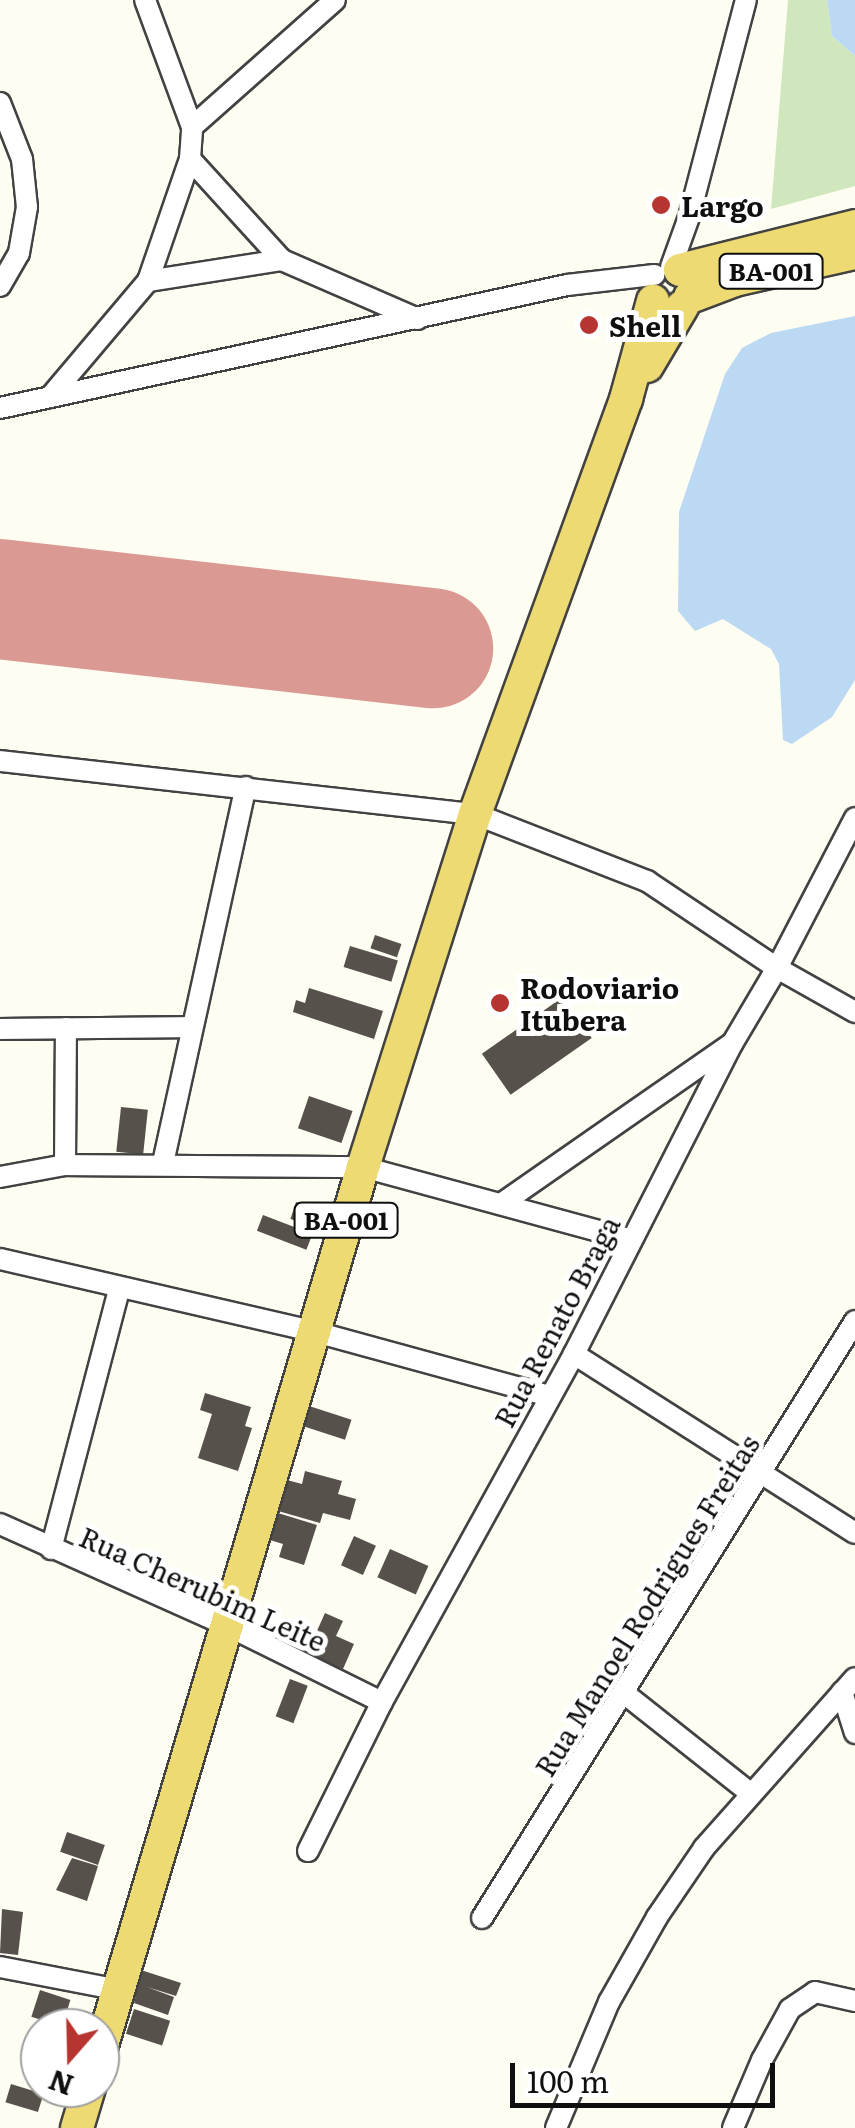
<!DOCTYPE html>
<style>
body{margin:0}
#map{position:relative;width:855px;height:2128px;overflow:hidden;background:#fefdf2;font-family:Literata,serif}
div>[style]{position:absolute}
[style*='--x']{left:calc(var(--x)*1px);top:calc(var(--y)*1px);width:calc(var(--w)*1px);rotate:calc(var(--a)*1deg)}
.green>*{inset:0;background:#d0e7be}
.water>*{inset:0;background:#bbd9f2}
.runway>*{height:120px;margin:-60px;padding:0 60px;transform-origin:60px;border-radius:60px;background:#da9992}
.building>*{inset:0;background:#57514c;transform-origin:0 0}
.roads{filter:drop-shadow(2px 0 #424242) drop-shadow(-2px 0 #424242) drop-shadow(0 2px #424242) drop-shadow(0 -2px #424242)}
.street>*{height:20px;margin:-10px;padding:0 10px;transform-origin:10px;border-radius:10px;background:#fff}
.primary>*{height:32px;margin:-16px;padding:0 16px;transform-origin:16px;border-radius:16px;background:#eeda72}
.dots>*{width:28px;height:28px;translate:-50% -50%;box-sizing:border-box;border:5px solid #fff;border-radius:50%}
span{translate:-50% -50%;white-space:nowrap;text-align:center;line-height:1.15;-webkit-text-stroke:10px #fff;paint-order:stroke}
.shield-label span{padding:2px 8px;background:#fff;border:2px solid;border-radius:8px;-webkit-text-stroke-width:0}
.shield-label{font-size:25px;color:#0f0f0f;font-weight:700}
.poi-label{font-size:28px;color:#0f0f0f;font-weight:700}
.left{translate:0 -50%;text-align:left}
.street-label{font-size:28px;color:#0f0f0f}
.north{position:absolute;left:20px;top:2008px;width:100px;height:100px;box-sizing:border-box;background:#fff;border:2px solid #9f9f9f;border-radius:50%;rotate:200deg;font-size:28px;font-weight:700;line-height:40px;text-align:center;color:#0f0f0f}
.north::after{content:'';display:block;margin:auto;width:35px;height:45px;background:#b63531;clip-path:polygon(50% 0,100% 100%,50% 72%,0 100%)}
.scale{position:absolute;left:510px;top:2063px;width:265px;height:45px;box-sizing:border-box;border:5px solid #0f0f0f;border-top:0;padding-left:12px;font-size:30px;line-height:35px;white-space:nowrap;color:#0f0f0f;-webkit-text-stroke:8px #fff;paint-order:stroke}
</style>
<div id="map">
<div class="green">
<i style="clip-path:polygon(788px 0,827px 0,832px 36px,855px 56px,855px 186px,771px 209px)"></i>
</div>
<div class="water">
<i style="clip-path:polygon(827px 0,855px 0,855px 56px,832px 36px)"></i>
<i style="clip-path:polygon(855px 316px,855px 680px,832px 717px,792px 744px,783px 740px,779px 664px,771px 649px,723px 619px,695px 631px,678px 611px,679px 512px,725px 374px,742px 348px,771px 333px)"></i>
</div>
<div class="runway">
<i style="--x:0;--y:599;--w:436;--a:6.5"></i>
</div>
<div class="building">
<i style="left:375px;top:935px;width:28px;height:14px;rotate:19deg"></i>
<i style="left:350px;top:946px;width:50px;height:22px;rotate:17deg"></i>
<i style="clip-path:polygon(309px 988px,383px 1011px,374px 1039px,293px 1012px,296px 1000px,305px 1003px)"></i>
<i style="left:563px;top:997px;width:50px;height:99px;rotate:55deg"></i>
<i style="left:309px;top:1096px;width:46px;height:34px;rotate:19deg"></i>
<i style="left:121px;top:1107px;width:27px;height:45px;rotate:6deg"></i>
<i style="left:296px;top:1202px;width:33px;height:18px;rotate:18deg"></i>
<i style="left:263px;top:1215px;width:53px;height:17px;rotate:21deg"></i>
<i style="clip-path:polygon(205px 1393px,251px 1407px,245px 1426px,252px 1428px,238px 1471px,198px 1458px,212px 1414px,200px 1410px)"></i>
<i style="left:303px;top:1404px;width:51px;height:21px;rotate:18deg"></i>
<i style="clip-path:polygon(305px 1471px,342px 1481px,338px 1494px,356px 1499px,350px 1520px,323px 1513px,320px 1523px,278px 1511px,287px 1480px,302px 1484px)"></i>
<i style="clip-path:polygon(278px 1513px,317px 1525px,304px 1565px,279px 1557px,283px 1544px,270px 1540px)"></i>
<i style="left:354px;top:1536px;width:24px;height:32px;rotate:24deg"></i>
<i style="left:390px;top:1549px;width:42px;height:31px;rotate:24deg"></i>
<i style="clip-path:polygon(325px 1613px,343px 1621px,336px 1636px,354px 1644px,343px 1669px,307px 1653px)"></i>
<i style="left:290px;top:1679px;width:19px;height:40px;rotate:21deg"></i>
<i style="left:67px;top:1832px;width:40px;height:21px;rotate:19deg"></i>
<i style="clip-path:polygon(72px 1858px,98px 1866px,87px 1901px,56px 1890px)"></i>
<i style="clip-path:polygon(2px 1909px,23px 1912px,18px 1955px,0 1953px)"></i>
<i style="clip-path:polygon(141px 1970px,181px 1983px,176px 1996px,147px 1987px,174px 1997px,168px 2015px,134px 2003px)"></i>
<i style="left:40px;top:1990px;width:32px;height:28px;rotate:18deg"></i>
<i style="left:134px;top:2009px;width:38px;height:26px;rotate:18deg"></i>
<i style="left:11px;top:2084px;width:34px;height:19px;rotate:17deg"></i>
</div>
<div class="roads">
<div class="street">
<i style="--x:0;--y:103;--w:60;--a:68.6"></i>
<i style="--x:22;--y:159;--w:48;--a:84.1"></i>
<i style="--x:27;--y:207;--w:47;--a:99.9"></i>
<i style="--x:19;--y:253;--w:38;--a:120"></i>
<i style="--x:192;--y:127;--w:191;--a:-41.6"></i>
<i style="--x:190;--y:159;--w:137;--a:47.7"></i>
<i style="--x:282;--y:260;--w:148;--a:23.5"></i>
<i style="--x:671;--y:267;--w:53;--a:-70.2"></i>
<i style="--x:689;--y:217;--w:224;--a:-75.3"></i>
<i style="--x:148;--y:281;--w:136;--a:-8.9"></i>
<i style="--x:50;--y:397;--w:152;--a:-49.8"></i>
<i style="--x:148;--y:281;--w:129;--a:-71"></i>
<i style="--x:190;--y:159;--w:32;--a:-86"></i>
<i style="--x:192;--y:127;--w:135;--a:-110.3"></i>
<i style="--x:0;--y:408;--w:580;--a:-12.24"></i>
<i style="--x:567;--y:285;--w:88;--a:-6.6"></i>
<i style="--x:0;--y:761;--w:478;--a:6.4"></i>
<i style="--x:475;--y:814;--w:185;--a:21.3"></i>
<i style="--x:647;--y:881;--w:156;--a:33.8"></i>
<i style="--x:777;--y:968;--w:90;--a:29.4"></i>
<i style="--x:0;--y:1029;--w:192;--a:-0.6"></i>
<i style="--x:163;--y:1163;--w:385;--a:-77.6"></i>
<i style="--x:65;--y:1165;--w:137;--a:-89.6"></i>
<i style="--x:0;--y:1177;--w:66;--a:-10.5"></i>
<i style="--x:65;--y:1165;--w:298;--a:0.4"></i>
<i style="--x:363;--y:1167;--w:278;--a:15.2"></i>
<i style="--x:501;--y:1204;--w:279;--a:-34.8"></i>
<i style="--x:0;--y:1259;--w:320;--a:13"></i>
<i style="--x:312;--y:1331;--w:246;--a:15.3"></i>
<i style="--x:574;--y:1354;--w:333;--a:32.5"></i>
<i style="--x:0;--y:1524;--w:248;--a:24.1"></i>
<i style="--x:226;--y:1625;--w:174;--a:26.3"></i>
<i style="--x:51;--y:1549;--w:269;--a:-75.3"></i>
<i style="--x:842;--y:1692;--w:43;--a:72.4"></i>
<i style="--x:624;--y:1693;--w:161;--a:38.4"></i>
<i style="--x:308;--y:1851;--w:166;--a:-63.6"></i>
<i style="--x:382;--y:1702;--w:397;--a:-61.1"></i>
<i style="--x:574;--y:1354;--w:348;--a:-63"></i>
<i style="--x:732;--y:1044;--w:88;--a:-59.4"></i>
<i style="--x:777;--y:968;--w:169;--a:-62.5"></i>
<i style="--x:482;--y:1918;--w:704;--a:-58"></i>
<i style="--x:0;--y:1967;--w:121;--a:10.9"></i>
<i style="--x:556;--y:2128;--w:137;--a:-67.2"></i>
<i style="--x:609;--y:2002;--w:98;--a:-60.5"></i>
<i style="--x:657;--y:1917;--w:83;--a:-55.7"></i>
<i style="--x:704;--y:1848;--w:227;--a:-48.4"></i>
<i style="--x:733;--y:2128;--w:74;--a:-66.9"></i>
<i style="--x:762;--y:2060;--w:58;--a:-61.2"></i>
<i style="--x:790;--y:2009;--w:30;--a:-34"></i>
<i style="--x:815;--y:1992;--w:41;--a:12.7"></i>
</div>
<div class="primary">
<i style="--x:680;--y:270;--w:180;--a:-14.1"></i>
<i style="--x:690;--y:297;--w:48;--a:-20.7"></i>
<i style="--x:735;--y:280;--w:123;--a:-12.7"></i>
<i style="--x:647;--y:366;--w:69;--a:-59.3"></i>
<i style="--x:100;--y:2052;--w:923;--a:-73.45"></i>
<i style="--x:363;--y:1167;--w:370;--a:-72.4"></i>
<i style="--x:475;--y:814;--w:442;--a:-70"></i>
<i style="--x:626;--y:399;--w:102;--a:-74.6"></i>
<i style="--x:77;--y:2128;--w:42;--a:-73.3"></i>
</div>
</div>
<div class="dots">
<i style="left:661px;top:205px;background:#b63531"></i>
<i style="left:589px;top:325px;background:#b63531"></i>
<i style="left:500px;top:1003px;background:#b63531"></i>
</div>
<div class="shield-label">
<span style="left:771px;top:271px">BA-001</span>
<span style="left:346px;top:1220px">BA-001</span>
</div>
<div class="poi-label">
<span class="left" style="left:681px;top:205px">Largo</span>
<span class="left" style="left:609px;top:325px">Shell</span>
<span class="left" style="left:520px;top:1003px">Rodoviario<br>Itubera</span>
</div>
<div class="street-label">
<span style="left:556px;top:1321px;rotate:-62deg">Rua Renato Braga</span>
<span style="left:203px;top:1588px;rotate:24deg">Rua Cherubim Leite</span>
<span style="left:646px;top:1605px;rotate:-58deg">Rua Manoel Rodrigues Freitas</span>
</div>
<div class="north">N</div>
<div class="scale">100 m</div>
</div>
